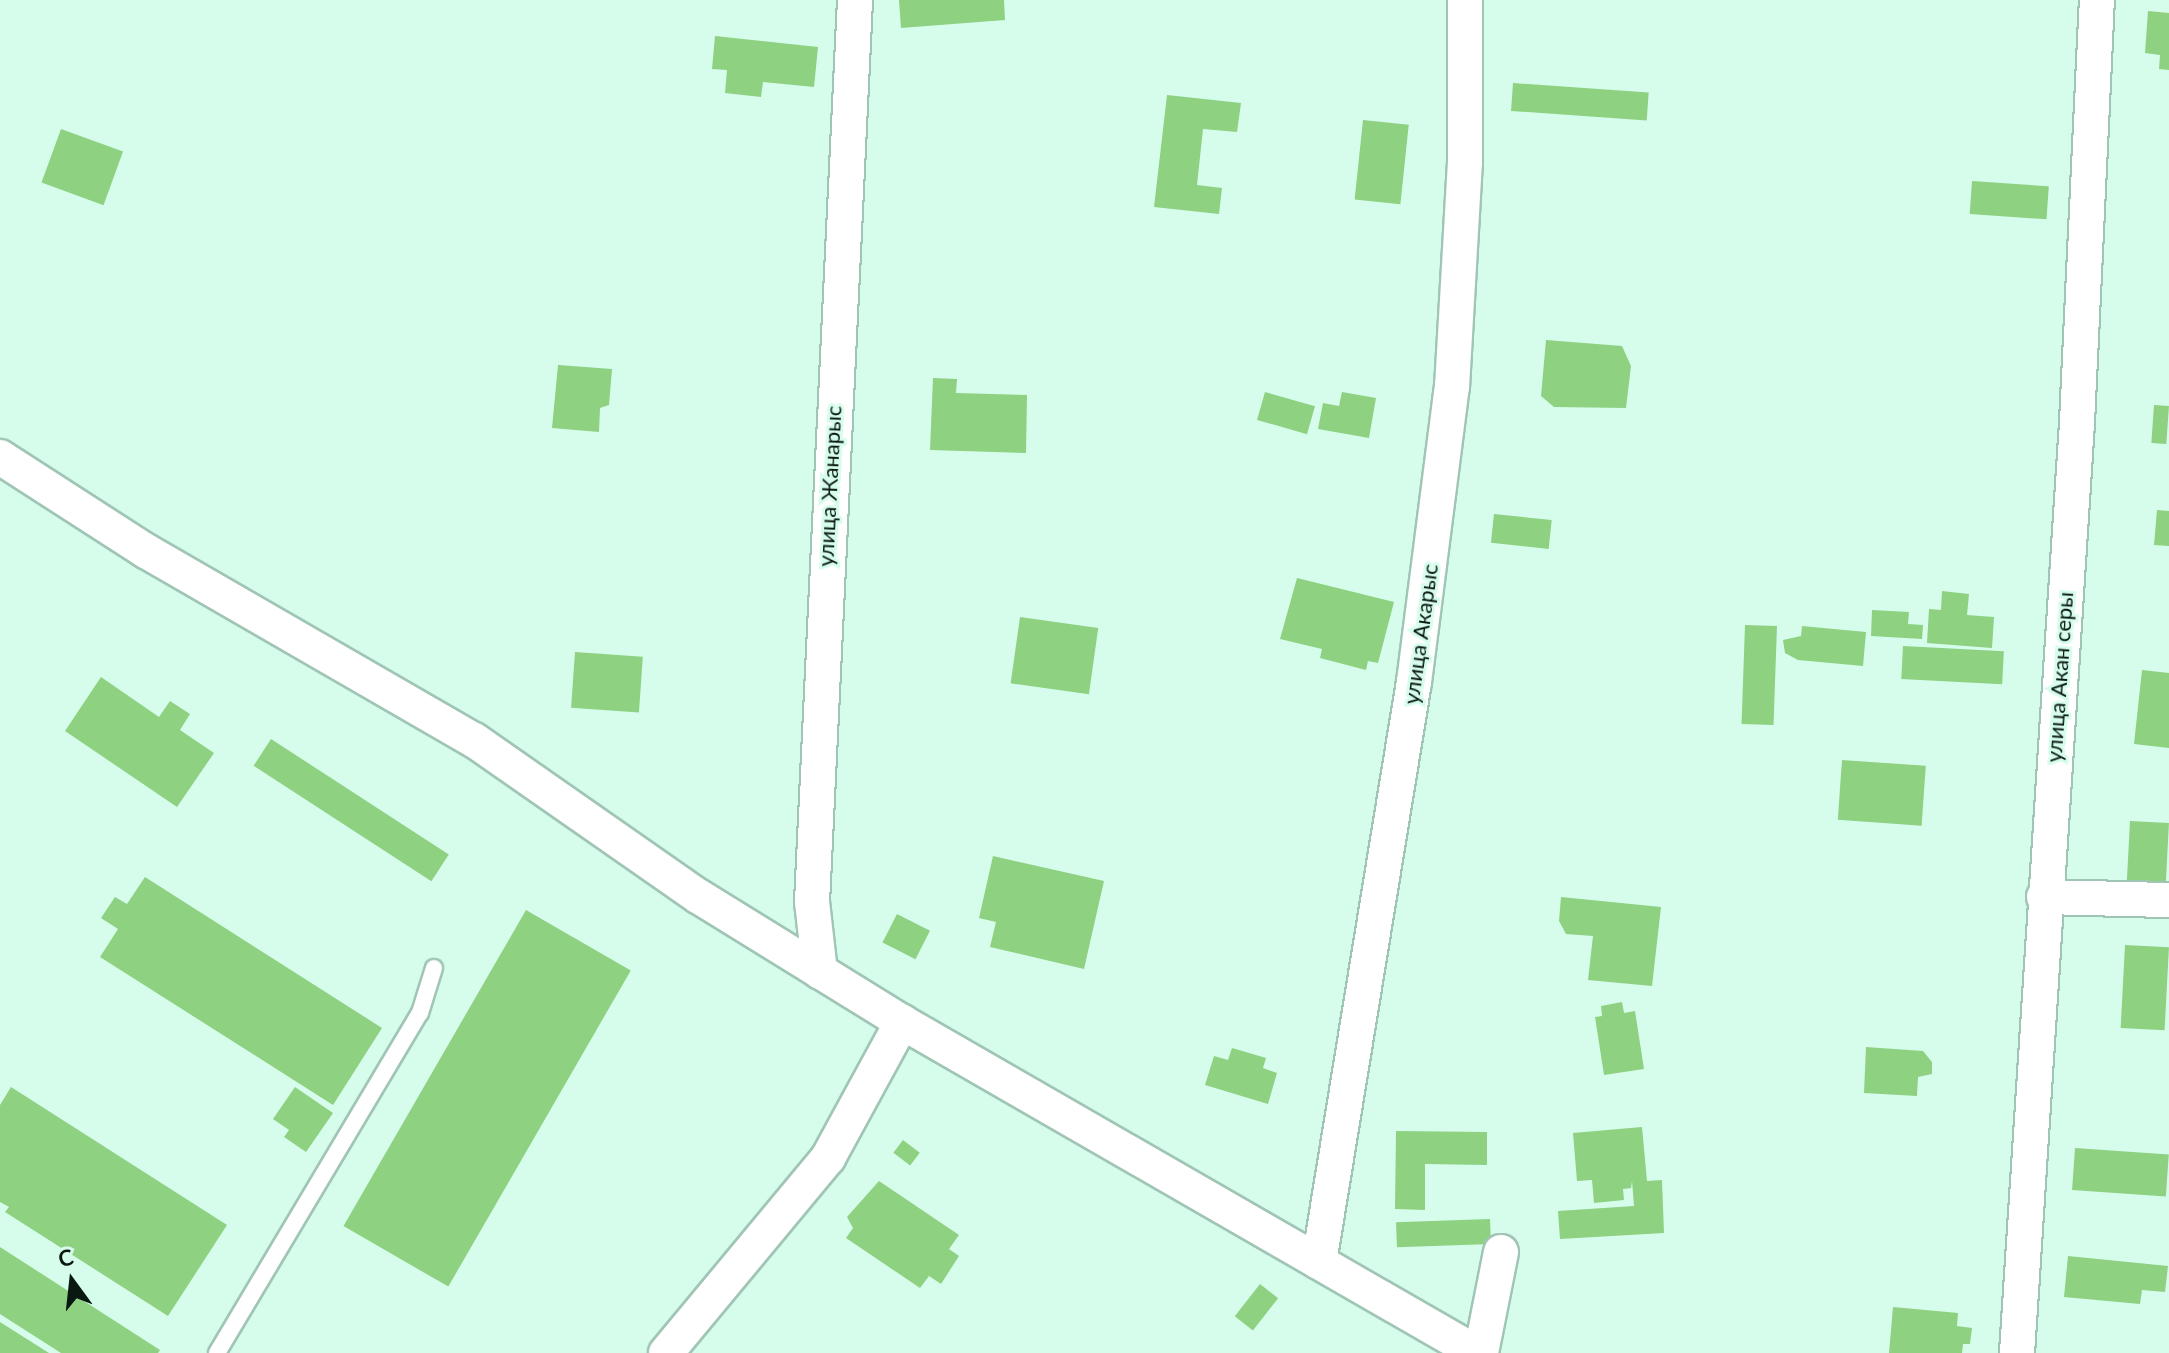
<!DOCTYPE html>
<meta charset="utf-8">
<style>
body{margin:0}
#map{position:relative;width:2169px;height:1353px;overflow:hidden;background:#d6fdec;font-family:Lato,sans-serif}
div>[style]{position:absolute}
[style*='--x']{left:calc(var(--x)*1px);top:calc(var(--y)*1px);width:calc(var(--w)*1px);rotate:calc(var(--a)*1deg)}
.building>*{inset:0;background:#8dd181;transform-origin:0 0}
.roads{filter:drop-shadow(2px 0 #a0c5b5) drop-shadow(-2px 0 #a0c5b5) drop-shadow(0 2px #a0c5b5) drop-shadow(0 -2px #a0c5b5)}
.service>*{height:16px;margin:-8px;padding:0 8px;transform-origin:8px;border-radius:8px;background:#fff}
.minor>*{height:34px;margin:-17px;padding:0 17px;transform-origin:17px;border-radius:17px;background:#fff}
span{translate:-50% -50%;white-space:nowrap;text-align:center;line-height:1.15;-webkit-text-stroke:6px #d6fdec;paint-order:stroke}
.street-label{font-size:22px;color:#0a1812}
.north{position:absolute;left:32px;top:1241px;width:80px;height:80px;-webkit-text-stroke:6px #d6fdec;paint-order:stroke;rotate:345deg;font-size:22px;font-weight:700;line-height:32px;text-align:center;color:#0a1812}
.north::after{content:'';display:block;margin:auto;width:28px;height:36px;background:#0a1812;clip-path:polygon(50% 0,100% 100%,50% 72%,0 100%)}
</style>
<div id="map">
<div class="building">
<i style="clip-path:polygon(899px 0,1004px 0,1005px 20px,901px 28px)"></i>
<i style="clip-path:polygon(2148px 11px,2169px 13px,2169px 70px,2159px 69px,2160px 55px,2145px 53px)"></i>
<i style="clip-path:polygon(715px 36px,818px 47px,814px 87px,763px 82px,761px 97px,725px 93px,727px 70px,712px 69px)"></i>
<i style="left:1513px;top:83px;width:136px;height:28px;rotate:4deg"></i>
<i style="clip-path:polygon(1167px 95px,1241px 103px,1237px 132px,1203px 129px,1197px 185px,1222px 188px,1219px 214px,1154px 207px)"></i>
<i style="left:1363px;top:120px;width:46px;height:80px;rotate:6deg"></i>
<i style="left:61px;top:129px;width:66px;height:57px;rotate:20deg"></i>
<i style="left:1972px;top:181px;width:77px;height:33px;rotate:4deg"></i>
<i style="clip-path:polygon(1546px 340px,1622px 346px,1631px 366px,1626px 408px,1554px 407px,1541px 396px)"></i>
<i style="clip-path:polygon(558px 365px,612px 369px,609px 405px,600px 408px,599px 432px,552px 428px)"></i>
<i style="clip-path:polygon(933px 378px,957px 379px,956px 393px,1027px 395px,1026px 453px,930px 450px)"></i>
<i style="left:1265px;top:392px;width:52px;height:29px;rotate:16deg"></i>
<i style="clip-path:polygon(1342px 392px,1376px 398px,1369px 438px,1318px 429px,1323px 403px,1339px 406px)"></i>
<i style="left:2154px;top:405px;width:15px;height:38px;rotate:4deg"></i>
<i style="clip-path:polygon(2157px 510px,2169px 511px,2169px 546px,2154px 545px)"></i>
<i style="left:1494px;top:514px;width:58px;height:29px;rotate:6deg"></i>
<i style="clip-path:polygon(1297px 578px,1394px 602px,1378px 663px,1368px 661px,1366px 670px,1320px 658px,1322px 649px,1280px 639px)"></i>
<i style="clip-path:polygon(1942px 591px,1969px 594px,1967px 615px,1994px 617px,1992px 648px,1927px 643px,1929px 609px,1941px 610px)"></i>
<i style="clip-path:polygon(1872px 610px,1909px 612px,1908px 624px,1923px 625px,1922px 639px,1871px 636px)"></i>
<i style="left:1020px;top:617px;width:79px;height:67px;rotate:8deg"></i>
<i style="left:1745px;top:625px;width:32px;height:99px;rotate:2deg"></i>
<i style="clip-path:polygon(1802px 626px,1866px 632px,1863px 666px,1798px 660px,1785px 653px,1783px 640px,1801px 636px)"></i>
<i style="left:1903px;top:646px;width:101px;height:33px;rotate:3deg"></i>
<i style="left:575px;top:652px;width:68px;height:56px;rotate:4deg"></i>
<i style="clip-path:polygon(2142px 670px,2169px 673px,2169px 748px,2134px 744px)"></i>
<i style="clip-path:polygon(101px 677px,159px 717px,170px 701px,190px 714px,180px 730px,214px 753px,177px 807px,65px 731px)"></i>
<i style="left:271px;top:739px;width:212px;height:32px;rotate:33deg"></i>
<i style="left:1842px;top:760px;width:84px;height:60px;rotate:4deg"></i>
<i style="left:2130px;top:821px;width:39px;height:63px;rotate:3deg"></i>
<i style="clip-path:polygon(993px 856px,1104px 881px,1084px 969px,990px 947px,996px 922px,979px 918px)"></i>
<i style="clip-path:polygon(145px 877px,382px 1028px,333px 1105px,100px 957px,118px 929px,101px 918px,115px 897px,127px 904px)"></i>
<i style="clip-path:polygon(1561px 897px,1661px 907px,1652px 986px,1588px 980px,1593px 936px,1566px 934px,1559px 921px)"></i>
<i style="left:526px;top:910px;width:121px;height:365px;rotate:30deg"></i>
<i style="left:897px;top:914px;width:37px;height:32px;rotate:27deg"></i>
<i style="left:2125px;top:945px;width:44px;height:83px;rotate:3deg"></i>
<i style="clip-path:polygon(1622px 1002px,1624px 1013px,1635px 1011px,1644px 1069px,1604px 1075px,1595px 1017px,1602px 1016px,1601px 1006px)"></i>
<i style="clip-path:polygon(1866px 1047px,1923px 1051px,1932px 1062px,1932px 1074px,1918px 1077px,1917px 1096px,1864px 1093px)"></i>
<i style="clip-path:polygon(1232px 1048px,1266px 1058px,1263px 1068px,1277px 1073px,1268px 1104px,1205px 1085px,1214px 1056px,1228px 1060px)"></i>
<i style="clip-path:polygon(11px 1087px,227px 1225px,168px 1316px,5px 1212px,9px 1207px,0 1202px,0 1105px)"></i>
<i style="clip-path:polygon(295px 1087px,333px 1113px,306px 1152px,284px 1137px,289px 1130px,273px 1119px)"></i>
<i style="clip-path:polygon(1642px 1127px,1647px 1181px,1662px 1180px,1664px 1233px,1560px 1239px,1558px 1211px,1634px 1206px,1632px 1181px,1631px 1188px,1623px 1189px,1624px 1200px,1594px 1203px,1592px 1180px,1577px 1181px,1573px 1133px)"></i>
<i style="clip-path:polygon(1396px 1131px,1487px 1132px,1487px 1165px,1425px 1164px,1425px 1210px,1395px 1209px)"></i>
<i style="left:903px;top:1140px;width:21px;height:16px;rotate:37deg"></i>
<i style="left:2075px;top:1148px;width:94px;height:42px;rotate:4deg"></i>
<i style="clip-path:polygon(879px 1181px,959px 1235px,949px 1249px,959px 1256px,941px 1284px,929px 1276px,920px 1288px,846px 1238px,853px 1228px,847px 1217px)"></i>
<i style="left:1490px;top:1219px;width:25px;height:94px;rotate:88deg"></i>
<i style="clip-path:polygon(0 1247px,160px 1350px,158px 1353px,61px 1353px,0 1314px)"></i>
<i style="clip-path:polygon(2068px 1256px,2168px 1266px,2165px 1292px,2142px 1290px,2140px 1304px,2064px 1297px)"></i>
<i style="left:1260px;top:1284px;width:23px;height:41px;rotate:38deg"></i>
<i style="clip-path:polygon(1893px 1307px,1958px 1313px,1957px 1326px,1972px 1328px,1970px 1344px,1963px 1344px,1962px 1353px,1889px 1353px)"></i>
<i style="clip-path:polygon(0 1322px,49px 1353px,0 1353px)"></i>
</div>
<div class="roads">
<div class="service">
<i style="--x:217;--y:1353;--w:396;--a:-59.2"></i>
<i style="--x:420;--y:1013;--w:47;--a:-72.7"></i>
</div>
<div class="minor">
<i style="--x:0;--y:457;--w:174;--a:32.8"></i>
<i style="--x:146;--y:551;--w:379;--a:30"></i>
<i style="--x:474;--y:740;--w:273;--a:34.9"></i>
<i style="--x:698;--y:896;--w:240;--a:31.7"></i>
<i style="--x:902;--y:1022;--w:663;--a:29.93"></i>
<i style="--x:2044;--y:897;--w:125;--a:1.4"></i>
<i style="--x:820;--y:972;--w:70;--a:-96.5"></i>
<i style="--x:812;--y:902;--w:903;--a:-87.27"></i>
<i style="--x:1319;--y:1262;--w:588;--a:-80.7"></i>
<i style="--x:1414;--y:682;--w:297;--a:-82.7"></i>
<i style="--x:1452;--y:387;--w:225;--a:-86.7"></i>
<i style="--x:1465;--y:162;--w:162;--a:-90"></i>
<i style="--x:666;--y:1353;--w:254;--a:-50.3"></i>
<i style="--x:828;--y:1158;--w:155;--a:-61.4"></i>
<i style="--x:1481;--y:1353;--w:103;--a:-78.8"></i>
<i style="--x:2017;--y:1353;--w:933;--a:-86.31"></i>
<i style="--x:2077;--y:422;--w:422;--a:-87.3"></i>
</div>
</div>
<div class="street-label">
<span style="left:829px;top:486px;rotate:-87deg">улица Жанарыс</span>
<span style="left:1420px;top:634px;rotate:-82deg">улица Акарыс</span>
<span style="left:2059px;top:677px;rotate:-86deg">улица Акан серы</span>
</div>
<div class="north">С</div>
</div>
